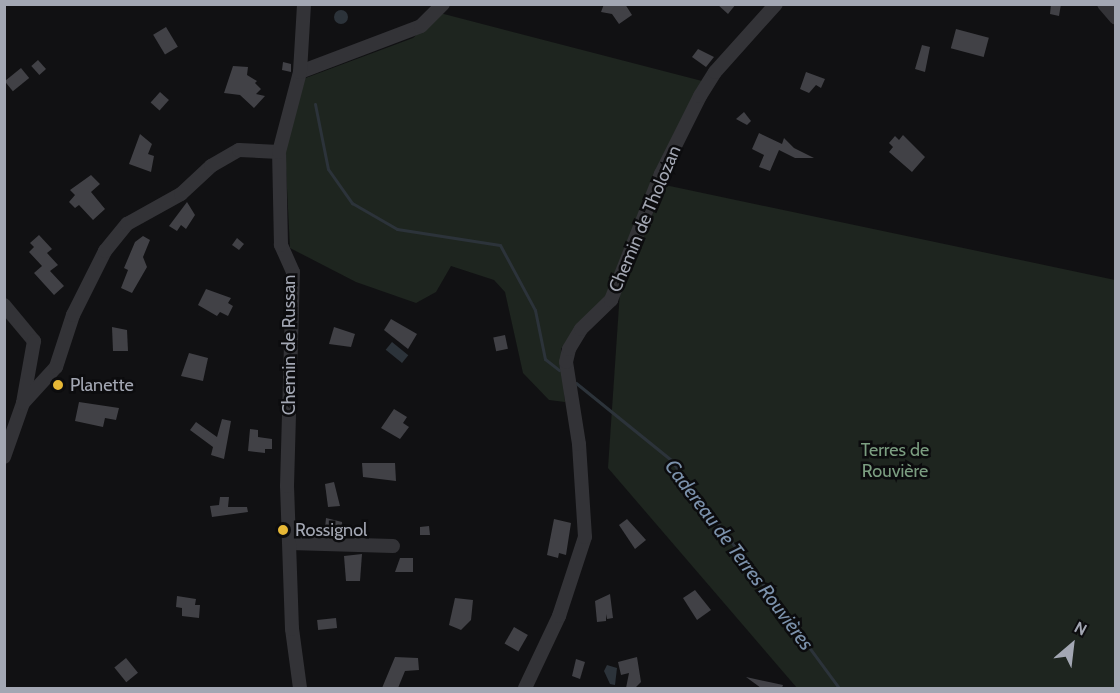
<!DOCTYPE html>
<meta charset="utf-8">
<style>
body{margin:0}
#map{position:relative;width:1120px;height:693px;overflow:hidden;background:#111113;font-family:Cabin,sans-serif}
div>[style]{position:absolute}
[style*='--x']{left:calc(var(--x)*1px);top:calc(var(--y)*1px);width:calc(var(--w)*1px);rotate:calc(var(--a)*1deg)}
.green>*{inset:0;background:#1e251f}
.water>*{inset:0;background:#2c333a;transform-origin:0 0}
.round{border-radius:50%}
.stream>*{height:3px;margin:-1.5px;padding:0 1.5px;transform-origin:1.5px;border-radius:1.5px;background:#2c333a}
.building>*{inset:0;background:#414146;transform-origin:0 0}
.minor>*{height:14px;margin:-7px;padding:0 7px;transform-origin:7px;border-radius:7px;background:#333337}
.dots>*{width:16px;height:16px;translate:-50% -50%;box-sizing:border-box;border:3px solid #0c0c0e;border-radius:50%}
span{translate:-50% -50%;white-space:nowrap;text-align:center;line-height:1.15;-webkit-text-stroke:5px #0c0c0e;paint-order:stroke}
.street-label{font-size:18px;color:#a3a7b3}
.poi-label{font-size:18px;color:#a3a7b3}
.left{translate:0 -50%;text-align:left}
.park-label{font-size:18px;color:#7b9d80}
.water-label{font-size:20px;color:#7c92ac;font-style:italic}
.frame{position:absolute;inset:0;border:6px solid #a3a7b3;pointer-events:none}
.north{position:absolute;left:1042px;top:615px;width:60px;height:60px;-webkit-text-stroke:4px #0c0c0e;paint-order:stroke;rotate:28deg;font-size:16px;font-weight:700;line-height:24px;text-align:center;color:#a3a7b3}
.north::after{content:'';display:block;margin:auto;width:21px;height:27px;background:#a3a7b3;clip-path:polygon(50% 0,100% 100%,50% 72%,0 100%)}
</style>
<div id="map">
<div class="green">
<i style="clip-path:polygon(440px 13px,702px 81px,603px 304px,578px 326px,561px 349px,565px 402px,549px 400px,523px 373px,505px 292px,494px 280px,451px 266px,436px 292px,416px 303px,356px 282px,290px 248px,285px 148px,303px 79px,413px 38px)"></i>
<i style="clip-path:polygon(665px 185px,1115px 280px,1115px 688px,797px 688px,608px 468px,620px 291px)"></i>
</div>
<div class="water">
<i class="round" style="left:334px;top:10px;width:14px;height:14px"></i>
<i style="left:392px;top:342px;width:21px;height:10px;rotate:39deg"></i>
<i style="clip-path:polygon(607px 665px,617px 668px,615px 685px,610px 684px,604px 671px)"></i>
</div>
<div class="stream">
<i style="--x:315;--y:104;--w:66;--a:78.7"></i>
<i style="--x:328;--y:169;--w:42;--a:54.8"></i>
<i style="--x:352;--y:203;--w:52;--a:30"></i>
<i style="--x:397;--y:229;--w:104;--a:8.8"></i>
<i style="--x:500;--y:245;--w:74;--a:61.7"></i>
<i style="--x:535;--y:310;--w:50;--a:78.5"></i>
<i style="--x:545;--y:359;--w:18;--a:38"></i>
<i style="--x:576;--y:383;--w:122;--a:39"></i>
<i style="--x:671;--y:460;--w:283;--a:53.6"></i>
</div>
<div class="building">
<i style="clip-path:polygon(604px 4px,625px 4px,632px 15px,619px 24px,612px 14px,601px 12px)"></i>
<i style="clip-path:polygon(717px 4px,736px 4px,728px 14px)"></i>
<i style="clip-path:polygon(1051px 4px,1061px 4px,1059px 16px,1050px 14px)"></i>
<i style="left:166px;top:27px;width:23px;height:15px;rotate:59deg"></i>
<i style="left:956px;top:29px;width:34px;height:20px;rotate:15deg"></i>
<i style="clip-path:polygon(922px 45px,930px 47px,925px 72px,915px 69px)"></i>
<i style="clip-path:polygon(698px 49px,714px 57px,706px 67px,692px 57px)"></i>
<i style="left:38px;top:60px;width:12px;height:9px;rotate:48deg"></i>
<i style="clip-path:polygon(283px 62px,291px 64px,291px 72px,282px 70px)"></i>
<i style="clip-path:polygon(233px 66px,248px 67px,247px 75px,257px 81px,255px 83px,261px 89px,256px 94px,265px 96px,254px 108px,240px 95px,224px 93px)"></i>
<i style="left:21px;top:68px;width:13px;height:21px;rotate:51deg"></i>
<i style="clip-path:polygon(806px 72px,825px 79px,821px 88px,816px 85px,809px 93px,800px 89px)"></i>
<i style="left:160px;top:92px;width:12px;height:14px;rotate:42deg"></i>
<i style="clip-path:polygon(744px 112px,751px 121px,747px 125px,736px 119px)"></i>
<i style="clip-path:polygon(759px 133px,782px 144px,784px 138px,794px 148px,814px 158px,795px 158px,779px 150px,770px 171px,759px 167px,764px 155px,752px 149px)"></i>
<i style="clip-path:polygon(140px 134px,152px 144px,148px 154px,154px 156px,151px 172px,129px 164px)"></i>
<i style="clip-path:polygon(903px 135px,925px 157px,912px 172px,889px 152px,893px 147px,889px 143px,895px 136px,899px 140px)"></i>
<i style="clip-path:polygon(91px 175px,100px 184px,91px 192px,105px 209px,93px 220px,79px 205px,75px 208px,69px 202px,75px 195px,70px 190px)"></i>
<i style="clip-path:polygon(187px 202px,195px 215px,186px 229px,181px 225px,177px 231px,169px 226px)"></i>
<i style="clip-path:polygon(39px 235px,52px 249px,47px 253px,58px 265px,50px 271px,64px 286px,54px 295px,34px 273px,42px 266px,29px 252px,34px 247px,30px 243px)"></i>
<i style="clip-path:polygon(143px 236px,150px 240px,143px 257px,147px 267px,132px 293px,121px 288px,128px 270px,124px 268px,135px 242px)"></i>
<i style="clip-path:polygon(237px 238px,244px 244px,239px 250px,232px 245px)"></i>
<i style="clip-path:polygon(206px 289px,231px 298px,228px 303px,233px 306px,228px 316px,220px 312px,217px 316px,198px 305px)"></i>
<i style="clip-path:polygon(391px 319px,417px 334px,408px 349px,384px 330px)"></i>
<i style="clip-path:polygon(112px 327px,127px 330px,128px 351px,113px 351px)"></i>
<i style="clip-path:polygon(334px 327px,355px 334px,351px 347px,329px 344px)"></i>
<i style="left:505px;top:335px;width:14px;height:12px;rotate:78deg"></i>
<i style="clip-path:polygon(189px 353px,208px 358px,203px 381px,181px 376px)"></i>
<i style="clip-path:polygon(79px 402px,119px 408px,116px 420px,105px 418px,103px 427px,75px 421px)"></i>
<i style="clip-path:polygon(394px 409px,407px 417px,403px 423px,409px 427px,400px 439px,381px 428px)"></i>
<i style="clip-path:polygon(222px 419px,231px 421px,224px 459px,211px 455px,213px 447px,190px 430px,196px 422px,217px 437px)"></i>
<i style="clip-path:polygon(250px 429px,258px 430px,258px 437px,272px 439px,272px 449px,265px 449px,265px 453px,248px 451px)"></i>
<i style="clip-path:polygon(362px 463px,395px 463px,396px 481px,363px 477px)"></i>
<i style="clip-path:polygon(334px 482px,340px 506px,328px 507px,325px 484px)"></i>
<i style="clip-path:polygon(220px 497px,229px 497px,228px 507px,247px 507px,248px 512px,212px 517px,210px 506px,219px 505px)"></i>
<i style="clip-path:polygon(326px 518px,342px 522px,343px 536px,333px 535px,333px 528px,325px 528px)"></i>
<i style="clip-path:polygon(554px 519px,571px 523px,566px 555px,559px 553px,558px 558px,547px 555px)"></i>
<i style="clip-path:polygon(627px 519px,646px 540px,635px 549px,619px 525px)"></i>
<i style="clip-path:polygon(429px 526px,430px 535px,420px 535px,420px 527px)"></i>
<i style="clip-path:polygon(362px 554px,360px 581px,346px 581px,344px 556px)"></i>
<i style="clip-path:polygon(400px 558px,413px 558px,413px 572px,395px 572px)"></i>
<i style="clip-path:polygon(695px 590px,711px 610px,697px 620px,683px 598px)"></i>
<i style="clip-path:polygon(610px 594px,613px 618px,607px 619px,606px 614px,606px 621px,597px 622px,595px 601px)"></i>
<i style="clip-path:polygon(177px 596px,196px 599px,195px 605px,200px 605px,199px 618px,182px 616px,182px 608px,176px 607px)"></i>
<i style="clip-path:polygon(455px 598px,473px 600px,471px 620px,461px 630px,449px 625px)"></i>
<i style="left:336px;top:618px;width:10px;height:19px;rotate:84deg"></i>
<i style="left:514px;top:627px;width:16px;height:19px;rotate:30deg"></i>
<i style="clip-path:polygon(395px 657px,418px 658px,419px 670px,405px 671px,398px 688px,382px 688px)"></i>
<i style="clip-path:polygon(637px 657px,641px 682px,635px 688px,626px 688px,629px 673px,621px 675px,618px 662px)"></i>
<i style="left:126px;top:658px;width:19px;height:15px;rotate:51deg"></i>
<i style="clip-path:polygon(576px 659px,585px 662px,580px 679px,572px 676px)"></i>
<i style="clip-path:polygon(746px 677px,783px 685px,782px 688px,761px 688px)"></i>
</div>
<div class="minor">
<i style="--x:1104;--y:4;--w:18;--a:49"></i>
<i style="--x:300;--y:72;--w:129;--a:-20.8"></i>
<i style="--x:421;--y:26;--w:31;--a:-45"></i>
<i style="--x:4;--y:305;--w:47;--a:50.2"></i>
<i style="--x:34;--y:341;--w:63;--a:100.1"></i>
<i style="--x:4;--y:457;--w:57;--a:-70.6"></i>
<i style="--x:23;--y:403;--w:49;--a:-47.5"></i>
<i style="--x:56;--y:367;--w:55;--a:-71.9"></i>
<i style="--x:73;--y:315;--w:72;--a:-63.4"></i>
<i style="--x:105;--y:251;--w:35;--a:-51"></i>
<i style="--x:127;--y:224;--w:62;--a:-29.1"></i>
<i style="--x:181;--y:194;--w:41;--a:-43"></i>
<i style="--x:211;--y:166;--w:32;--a:-30"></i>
<i style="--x:239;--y:150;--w:40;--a:2.9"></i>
<i style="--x:290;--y:543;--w:103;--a:1.7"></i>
<i style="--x:300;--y:688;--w:60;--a:-97.7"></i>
<i style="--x:292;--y:629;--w:143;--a:-92"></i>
<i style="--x:287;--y:486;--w:214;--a:-88.4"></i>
<i style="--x:293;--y:272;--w:30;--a:-114"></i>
<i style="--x:281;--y:245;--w:93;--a:-91.2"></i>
<i style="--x:279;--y:152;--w:83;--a:-75.3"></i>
<i style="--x:300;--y:72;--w:68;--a:-86.6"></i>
<i style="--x:525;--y:688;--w:80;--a:-64.7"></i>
<i style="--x:559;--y:616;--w:83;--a:-71.8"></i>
<i style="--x:585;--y:537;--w:93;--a:-93.7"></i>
<i style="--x:579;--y:444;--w:83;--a:-99"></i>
<i style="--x:566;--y:362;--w:13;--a:-77"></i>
<i style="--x:569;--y:349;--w:23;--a:-59"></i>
<i style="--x:581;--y:329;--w:42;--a:-44"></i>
<i style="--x:611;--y:300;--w:136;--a:-68.4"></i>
<i style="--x:661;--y:174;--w:87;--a:-63.4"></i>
<i style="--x:700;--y:96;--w:28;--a:-58"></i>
<i style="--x:715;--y:72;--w:91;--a:-48.1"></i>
</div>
<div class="dots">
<i style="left:58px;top:385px;background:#e7b836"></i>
<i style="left:283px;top:530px;background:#e7b836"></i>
</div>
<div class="street-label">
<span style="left:645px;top:219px;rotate:-67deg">Chemin de Tholozan</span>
<span style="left:289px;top:345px;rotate:-90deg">Chemin de Russan</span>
</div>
<div class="poi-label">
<span class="left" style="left:70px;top:385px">Planette</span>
<span class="left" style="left:295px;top:530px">Rossignol</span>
</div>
<div class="park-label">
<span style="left:895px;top:461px">Terres de<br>Rouvière</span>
</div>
<div class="water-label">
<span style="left:739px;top:555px;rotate:53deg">Cadereau de Terres Rouvières</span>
</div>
<div class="frame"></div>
<div class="north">N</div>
</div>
